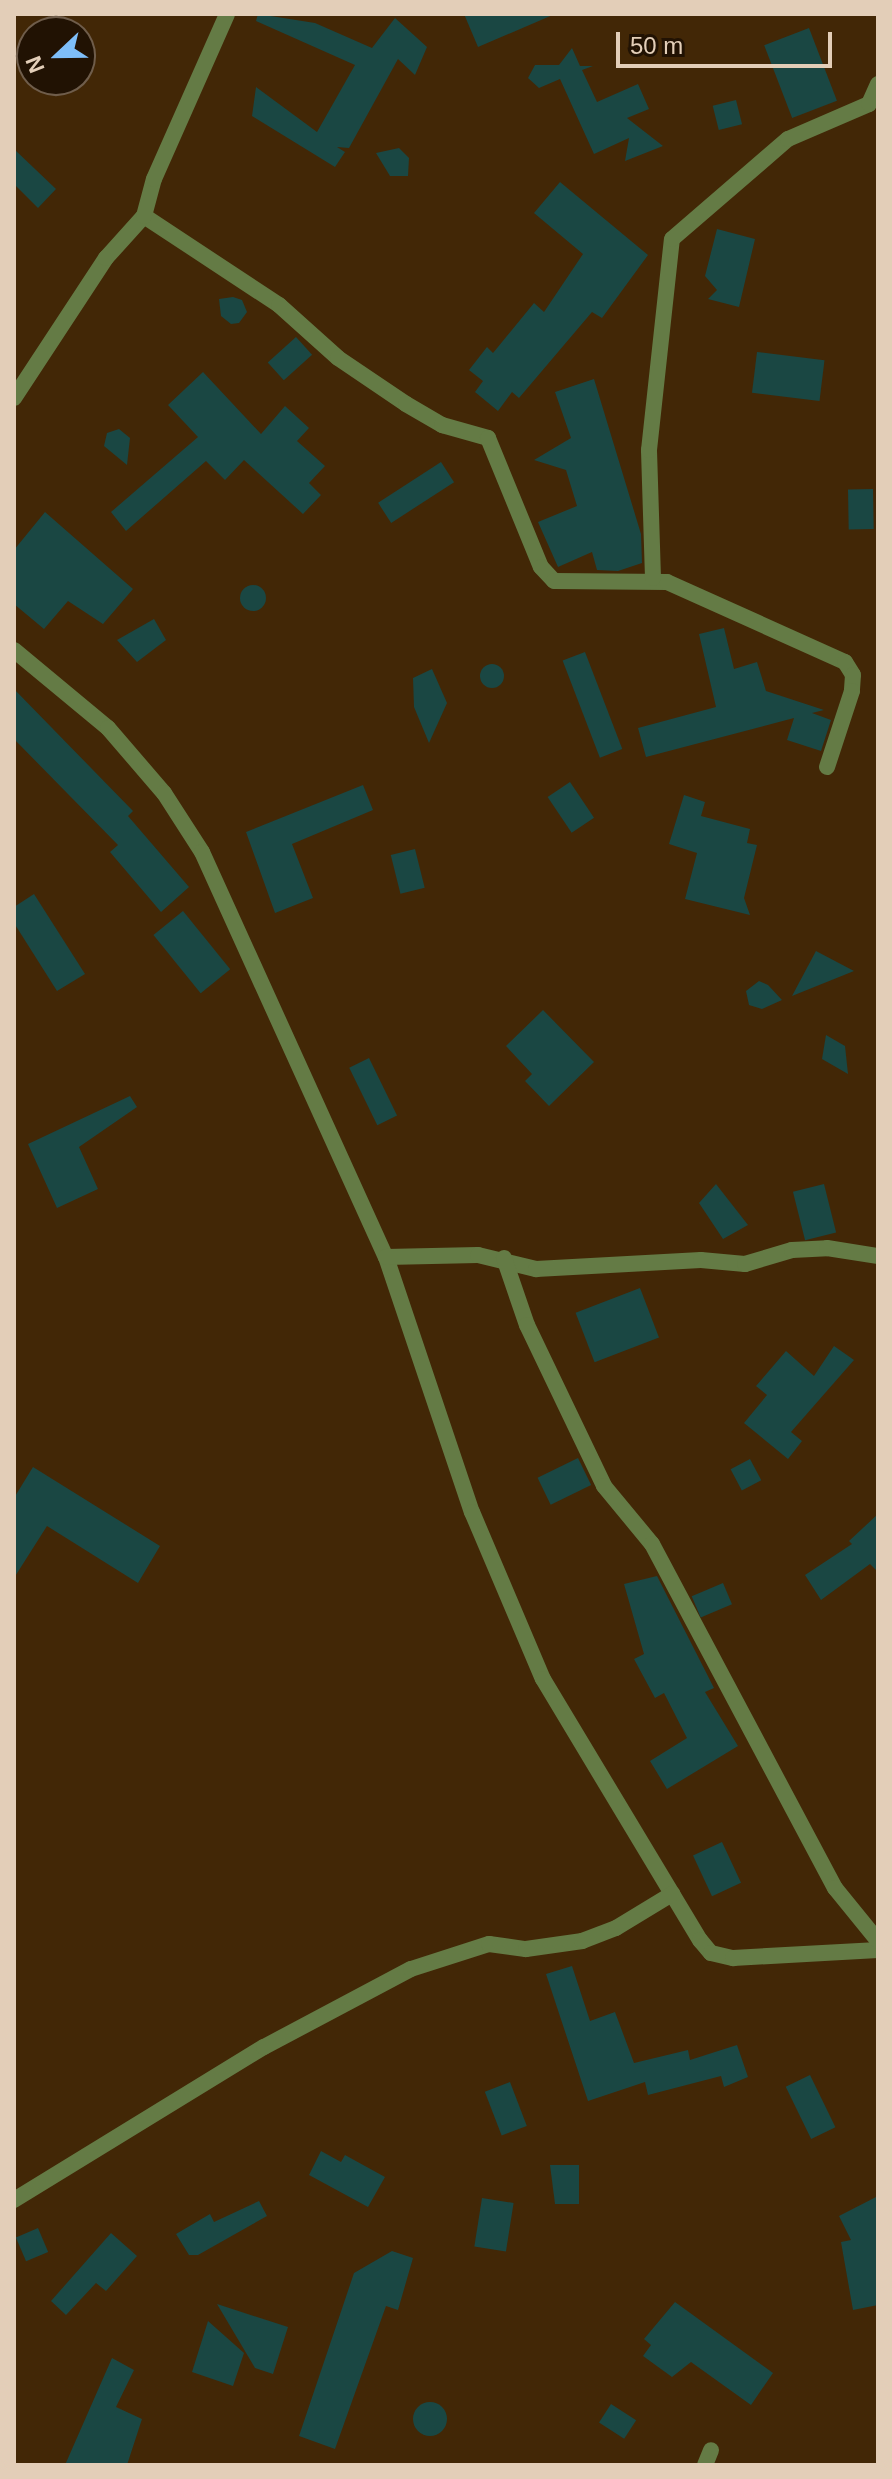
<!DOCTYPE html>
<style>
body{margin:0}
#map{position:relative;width:892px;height:2479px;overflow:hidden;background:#422706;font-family:Helvetica,sans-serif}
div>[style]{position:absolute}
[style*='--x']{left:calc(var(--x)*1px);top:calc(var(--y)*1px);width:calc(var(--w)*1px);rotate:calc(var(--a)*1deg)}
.building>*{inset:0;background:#1a4743;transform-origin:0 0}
.round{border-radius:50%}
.minor>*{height:16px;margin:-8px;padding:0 8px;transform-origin:8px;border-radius:8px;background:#647b45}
span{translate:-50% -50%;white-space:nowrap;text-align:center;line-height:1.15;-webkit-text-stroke:6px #211203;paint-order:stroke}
.frame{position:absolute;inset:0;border:16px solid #e3ceb8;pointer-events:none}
.north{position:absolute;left:16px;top:16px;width:80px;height:80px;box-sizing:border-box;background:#211203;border:2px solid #6f5d4b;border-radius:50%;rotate:248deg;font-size:22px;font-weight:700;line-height:32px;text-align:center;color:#e3ceb8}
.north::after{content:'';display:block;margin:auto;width:28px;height:36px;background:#7ebef9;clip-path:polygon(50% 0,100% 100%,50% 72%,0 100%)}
.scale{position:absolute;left:616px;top:32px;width:216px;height:36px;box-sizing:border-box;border:4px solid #e3ceb8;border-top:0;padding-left:10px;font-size:24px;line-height:28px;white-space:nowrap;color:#e3ceb8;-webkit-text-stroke:6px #211203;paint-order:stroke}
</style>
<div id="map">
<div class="building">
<i style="clip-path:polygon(258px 14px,315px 23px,372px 48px,395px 18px,427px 47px,415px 75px,398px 59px,349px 148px,337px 147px,345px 152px,335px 167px,252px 116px,256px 87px,317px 132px,355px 65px,256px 21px)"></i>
<i style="clip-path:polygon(464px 14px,555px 14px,478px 47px)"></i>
<i style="left:809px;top:28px;width:78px;height:48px;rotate:69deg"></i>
<i style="clip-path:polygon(572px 48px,580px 66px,593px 66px,582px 70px,597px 102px,638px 84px,649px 109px,627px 118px,663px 146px,625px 161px,629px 138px,594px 154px,560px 79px,539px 88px,528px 78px,535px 65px,559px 65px)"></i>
<i style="left:736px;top:100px;width:25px;height:24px;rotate:76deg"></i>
<i style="clip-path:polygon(399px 148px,409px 158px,408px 176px,390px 176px,376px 153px)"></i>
<i style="clip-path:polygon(14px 149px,56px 189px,38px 208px,14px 184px)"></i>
<i style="clip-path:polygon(560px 182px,648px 255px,602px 318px,592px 312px,519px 398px,512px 392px,498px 411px,475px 392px,483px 381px,469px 370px,487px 347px,493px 353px,534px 303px,544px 312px,583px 254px,534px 213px)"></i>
<i style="clip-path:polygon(717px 229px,755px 239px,739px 307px,708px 299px,717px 290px,705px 276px)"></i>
<i style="clip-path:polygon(233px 297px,242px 300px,247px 312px,239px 323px,231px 324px,221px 316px,219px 299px)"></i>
<i style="left:296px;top:337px;width:24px;height:38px;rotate:48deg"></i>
<i style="left:757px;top:352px;width:68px;height:41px;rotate:7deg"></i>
<i style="clip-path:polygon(203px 372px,261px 434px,285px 406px,309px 428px,297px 441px,325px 466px,309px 483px,321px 495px,303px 514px,244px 460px,225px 480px,206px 461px,126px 531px,111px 512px,198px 437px,168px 405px)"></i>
<i style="clip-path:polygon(594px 379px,641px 534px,642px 563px,618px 571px,597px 570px,592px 552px,558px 567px,538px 522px,577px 506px,566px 470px,534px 460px,571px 438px,555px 392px)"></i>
<i style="clip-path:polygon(119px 429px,130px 438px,127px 465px,104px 446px,107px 433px)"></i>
<i style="left:441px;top:462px;width:24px;height:75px;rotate:57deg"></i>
<i style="left:873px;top:489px;width:40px;height:25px;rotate:89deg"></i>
<i style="clip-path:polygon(45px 512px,133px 589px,103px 624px,68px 601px,44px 629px,14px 604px,14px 550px)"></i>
<i class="round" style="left:240px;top:585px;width:26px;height:26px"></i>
<i style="clip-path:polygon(154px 619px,166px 640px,137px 662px,117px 640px)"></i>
<i style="clip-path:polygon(724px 628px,734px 669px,757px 662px,766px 691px,824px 710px,812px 713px,831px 720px,821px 751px,787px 740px,794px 718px,646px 757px,638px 728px,716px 707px,699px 634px)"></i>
<i style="left:585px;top:652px;width:104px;height:24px;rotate:69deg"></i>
<i class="round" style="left:480px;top:664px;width:24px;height:24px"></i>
<i style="clip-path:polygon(432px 669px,447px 703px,429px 743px,414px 707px,413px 678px)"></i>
<i style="clip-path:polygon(14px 689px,133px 811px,128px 816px,189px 887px,161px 912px,110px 852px,118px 845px,14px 739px)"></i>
<i style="left:570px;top:782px;width:43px;height:27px;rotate:56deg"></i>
<i style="clip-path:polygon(363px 785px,373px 810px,292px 844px,313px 898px,275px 913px,246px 832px)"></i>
<i style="clip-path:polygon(684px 795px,705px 802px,701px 816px,750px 829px,747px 843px,757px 845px,744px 898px,750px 915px,685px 899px,697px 853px,669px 844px)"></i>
<i style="left:415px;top:849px;width:40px;height:25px;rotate:76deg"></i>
<i style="clip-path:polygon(34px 894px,85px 974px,57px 991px,14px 923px,14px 907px)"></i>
<i style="left:183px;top:911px;width:75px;height:38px;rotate:51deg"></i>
<i style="clip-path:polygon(816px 951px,854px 971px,792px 996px)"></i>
<i style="clip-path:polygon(759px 981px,768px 985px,782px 1000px,762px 1009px,749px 1005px,746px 991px)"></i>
<i style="clip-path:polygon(543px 1010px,594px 1062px,549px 1106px,525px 1081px,532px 1074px,506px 1046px)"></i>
<i style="clip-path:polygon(826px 1035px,845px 1046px,848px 1074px,822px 1059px)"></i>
<i style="left:369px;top:1058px;width:64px;height:22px;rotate:64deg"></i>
<i style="clip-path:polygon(130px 1096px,137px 1107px,79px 1147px,98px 1189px,57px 1208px,28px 1144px)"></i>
<i style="clip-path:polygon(716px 1184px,748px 1225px,723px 1239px,699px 1203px)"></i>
<i style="left:824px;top:1184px;width:50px;height:32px;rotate:76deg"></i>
<i style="left:640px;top:1288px;width:53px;height:69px;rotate:69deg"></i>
<i style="clip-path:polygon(834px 1346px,854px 1360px,791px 1432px,802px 1441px,788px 1459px,744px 1423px,767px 1395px,756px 1386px,786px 1351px,814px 1376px)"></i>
<i style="left:578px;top:1458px;width:30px;height:45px;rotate:64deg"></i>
<i style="left:750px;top:1459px;width:24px;height:22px;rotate:62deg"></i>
<i style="clip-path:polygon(33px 1467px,160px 1546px,138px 1583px,47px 1526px,14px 1578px,14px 1498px)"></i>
<i style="clip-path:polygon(878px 1514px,878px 1572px,870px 1564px,821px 1600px,805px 1575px,852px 1544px,849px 1541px)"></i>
<i style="clip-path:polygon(657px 1576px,714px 1688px,705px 1692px,738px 1746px,667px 1789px,650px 1761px,687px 1738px,664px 1693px,655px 1698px,634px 1659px,644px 1654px,624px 1584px)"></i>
<i style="left:723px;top:1583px;width:23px;height:34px;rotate:67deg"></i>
<i style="left:722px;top:1842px;width:45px;height:32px;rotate:65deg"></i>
<i style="clip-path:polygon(572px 1966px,590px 2021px,615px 2012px,634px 2063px,688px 2050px,690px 2060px,737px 2045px,748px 2077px,724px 2087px,721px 2076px,648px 2095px,645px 2082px,588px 2101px,546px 1974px)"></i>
<i style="left:810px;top:2075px;width:58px;height:27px;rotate:64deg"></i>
<i style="left:510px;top:2082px;width:47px;height:27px;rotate:69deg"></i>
<i style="clip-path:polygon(321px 2151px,341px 2162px,345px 2155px,385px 2177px,368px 2207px,309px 2175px)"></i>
<i style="clip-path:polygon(550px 2165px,579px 2165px,579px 2204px,555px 2204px)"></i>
<i style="clip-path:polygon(878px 2196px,878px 2305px,853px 2310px,841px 2242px,851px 2240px,839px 2216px)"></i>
<i style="left:482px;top:2198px;width:32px;height:49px;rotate:9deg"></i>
<i style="clip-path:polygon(259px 2201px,267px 2216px,198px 2255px,189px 2255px,176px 2234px,210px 2214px,214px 2222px)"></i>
<i style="left:38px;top:2228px;width:26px;height:24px;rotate:67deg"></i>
<i style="clip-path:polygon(111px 2233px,137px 2256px,106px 2291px,96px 2283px,66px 2315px,51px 2301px)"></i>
<i style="clip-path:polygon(392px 2251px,413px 2258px,398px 2310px,386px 2306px,335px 2449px,299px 2436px,354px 2273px)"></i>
<i style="clip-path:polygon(675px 2302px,773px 2373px,751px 2405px,691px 2362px,672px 2377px,643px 2356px,651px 2345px,644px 2339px)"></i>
<i style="clip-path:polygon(217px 2304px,288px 2327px,273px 2374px,255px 2368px)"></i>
<i style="clip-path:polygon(208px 2321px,244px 2353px,233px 2386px,192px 2372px)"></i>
<i style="clip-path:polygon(112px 2358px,134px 2370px,116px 2407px,142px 2419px,127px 2465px,65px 2465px)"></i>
<i class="round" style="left:413px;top:2402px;width:34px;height:34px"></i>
<i style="left:611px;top:2404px;width:30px;height:22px;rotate:33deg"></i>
</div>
<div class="minor">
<i style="--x:144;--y:216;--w:162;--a:33.4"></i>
<i style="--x:279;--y:305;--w:79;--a:41.9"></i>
<i style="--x:338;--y:358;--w:82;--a:34.1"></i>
<i style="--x:406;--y:404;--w:42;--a:30.3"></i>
<i style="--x:442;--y:425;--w:48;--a:15.8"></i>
<i style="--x:488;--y:438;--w:139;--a:67.7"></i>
<i style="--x:541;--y:567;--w:19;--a:47"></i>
<i style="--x:554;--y:581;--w:113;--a:0.5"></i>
<i style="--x:667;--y:582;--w:195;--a:24.2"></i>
<i style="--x:845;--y:662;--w:15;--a:58"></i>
<i style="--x:853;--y:675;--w:16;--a:94"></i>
<i style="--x:852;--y:691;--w:80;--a:108.2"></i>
<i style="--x:14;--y:398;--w:168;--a:-56.7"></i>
<i style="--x:106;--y:258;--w:57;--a:-47.9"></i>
<i style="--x:144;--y:216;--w:38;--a:-75"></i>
<i style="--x:154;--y:179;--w:180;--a:-66.1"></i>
<i style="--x:653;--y:578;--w:128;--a:-91.8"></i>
<i style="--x:649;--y:450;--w:212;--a:-83.8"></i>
<i style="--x:672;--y:239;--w:153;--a:-40.8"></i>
<i style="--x:788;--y:139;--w:88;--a:-23.4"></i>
<i style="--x:869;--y:104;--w:22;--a:-66"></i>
<i style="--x:14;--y:650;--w:122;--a:39.7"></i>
<i style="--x:108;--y:728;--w:86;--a:49.3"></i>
<i style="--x:164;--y:793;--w:70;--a:57.2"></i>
<i style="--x:202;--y:852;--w:445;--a:65.6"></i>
<i style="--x:386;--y:1257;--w:269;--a:71.4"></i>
<i style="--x:472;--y:1512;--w:181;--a:67"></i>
<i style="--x:543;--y:1679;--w:305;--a:59"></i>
<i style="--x:700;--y:1940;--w:17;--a:50"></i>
<i style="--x:711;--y:1953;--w:23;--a:13"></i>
<i style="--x:733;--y:1958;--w:145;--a:-3.2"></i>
<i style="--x:386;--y:1257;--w:92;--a:-1.2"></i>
<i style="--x:478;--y:1255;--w:60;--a:13.6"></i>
<i style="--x:536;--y:1269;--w:165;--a:-3.1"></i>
<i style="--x:701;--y:1260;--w:44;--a:5.2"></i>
<i style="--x:745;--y:1264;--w:49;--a:-16.6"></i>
<i style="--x:792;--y:1250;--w:35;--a:-3"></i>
<i style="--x:827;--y:1248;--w:52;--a:8.9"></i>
<i style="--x:504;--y:1258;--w:71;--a:71.1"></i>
<i style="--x:527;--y:1325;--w:178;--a:64.4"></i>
<i style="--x:604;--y:1486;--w:75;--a:50.4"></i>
<i style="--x:652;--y:1544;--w:390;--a:62"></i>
<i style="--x:835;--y:1888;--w:68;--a:50.9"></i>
<i style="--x:14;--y:2200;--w:293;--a:-31.5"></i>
<i style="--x:264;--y:2047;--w:166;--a:-28"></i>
<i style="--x:411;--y:1969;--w:82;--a:-17.8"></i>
<i style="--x:489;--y:1944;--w:37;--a:8"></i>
<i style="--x:526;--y:1949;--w:57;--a:-8.1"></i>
<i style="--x:582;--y:1941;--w:36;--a:-21"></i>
<i style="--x:616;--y:1928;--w:66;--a:-31.3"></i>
<i style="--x:705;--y:2465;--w:16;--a:-68"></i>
</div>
<div class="frame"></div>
<div class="north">N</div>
<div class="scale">50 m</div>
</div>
